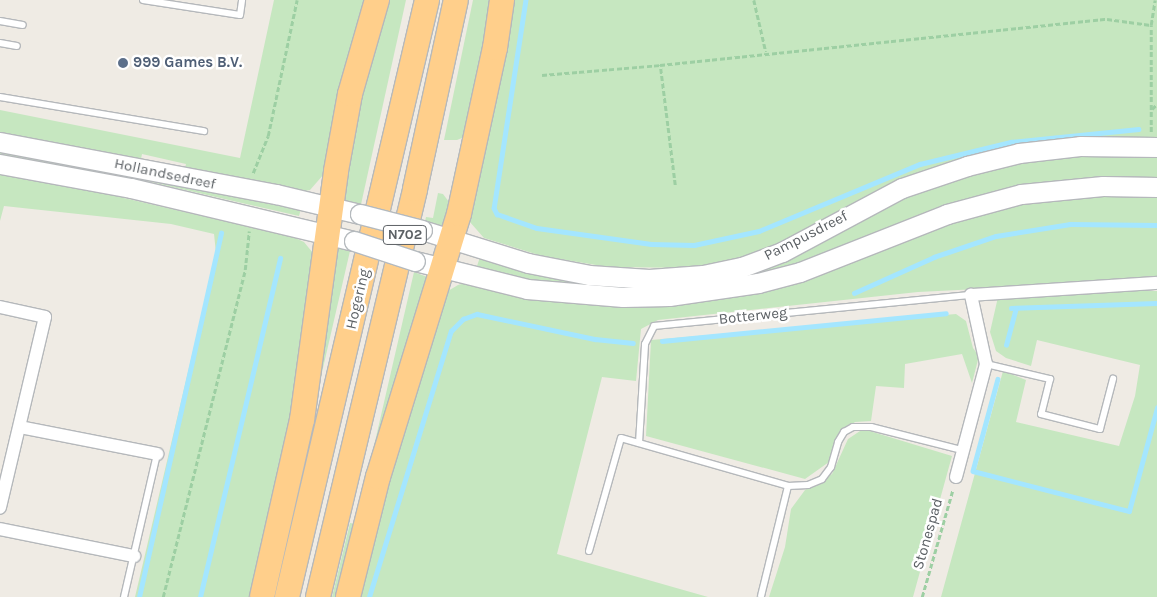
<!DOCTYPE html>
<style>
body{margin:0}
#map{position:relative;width:1157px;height:597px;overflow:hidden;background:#efebe4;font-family:Karla,sans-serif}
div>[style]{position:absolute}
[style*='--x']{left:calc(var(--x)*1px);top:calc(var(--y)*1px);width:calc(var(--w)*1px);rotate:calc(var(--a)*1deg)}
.green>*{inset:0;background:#c6e7c0}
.stream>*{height:4.5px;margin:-2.25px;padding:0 2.25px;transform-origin:2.25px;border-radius:2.25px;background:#a4e6ff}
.path>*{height:2.5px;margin-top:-1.25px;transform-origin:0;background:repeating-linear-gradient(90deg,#9dcfa3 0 5px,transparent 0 7.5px)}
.roads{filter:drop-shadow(1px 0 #b5b8bb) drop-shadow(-1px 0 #b5b8bb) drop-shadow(0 1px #b5b8bb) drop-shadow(0 -1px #b5b8bb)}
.lane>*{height:6px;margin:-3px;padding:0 3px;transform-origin:3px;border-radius:3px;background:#fff}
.street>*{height:12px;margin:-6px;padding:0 6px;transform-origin:6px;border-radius:6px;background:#fff}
.secondary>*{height:19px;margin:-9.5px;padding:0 9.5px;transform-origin:9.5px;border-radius:9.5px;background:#fff}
.highway>*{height:24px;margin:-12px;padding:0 12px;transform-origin:12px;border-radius:12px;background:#ffcf8b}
.bridges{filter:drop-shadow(1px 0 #b5babe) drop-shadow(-1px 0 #b5babe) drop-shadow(0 1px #b5babe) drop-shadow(0 -1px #b5babe)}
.secondary-bridge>*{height:19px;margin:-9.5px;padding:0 9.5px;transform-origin:9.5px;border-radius:9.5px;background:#fff}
.dots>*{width:14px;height:14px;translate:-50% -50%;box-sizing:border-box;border:2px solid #fff;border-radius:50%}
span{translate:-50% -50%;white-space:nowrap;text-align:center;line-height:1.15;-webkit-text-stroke:5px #fff;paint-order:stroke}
.shield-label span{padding:1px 4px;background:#fff;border:1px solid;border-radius:4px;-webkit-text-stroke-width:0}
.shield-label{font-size:14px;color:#5c6165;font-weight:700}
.service-label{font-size:15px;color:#4e5e75;font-weight:700}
.left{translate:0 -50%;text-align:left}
.street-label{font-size:15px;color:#5c6165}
</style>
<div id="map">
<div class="green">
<i style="clip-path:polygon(274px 0,368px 0,324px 174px,310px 190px,305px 191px,185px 168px,186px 164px,142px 154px,141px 159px,125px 160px,0 137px,0 110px,240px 158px)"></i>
<i style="clip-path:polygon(386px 0,406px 0,360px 209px,336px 203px)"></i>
<i style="clip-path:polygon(473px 0,498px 0,472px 134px,457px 140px,444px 140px)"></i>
<i style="clip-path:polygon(508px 0,1157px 0,1157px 142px,991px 155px,772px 252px,697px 268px,608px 267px,542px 256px,484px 238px,469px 221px)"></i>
<i style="clip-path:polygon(0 152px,36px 157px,302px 205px,299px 216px,129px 177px,97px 178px,0 160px)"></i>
<i style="clip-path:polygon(1063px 152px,1157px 152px,1157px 183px,1087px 182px,719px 285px,586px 291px,475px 272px,481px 254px,672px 284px,840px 225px,945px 178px)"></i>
<i style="clip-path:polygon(0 172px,103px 189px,124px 198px,293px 237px,304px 242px,313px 253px,314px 307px,256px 597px,135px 597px,216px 253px,214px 234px,171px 224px,4px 206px,0 221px)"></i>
<i style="clip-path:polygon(438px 193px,443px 194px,455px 210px,451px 228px,424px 226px,426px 217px,433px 218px)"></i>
<i style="clip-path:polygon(1157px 193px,1157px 280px,918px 292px,658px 320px,641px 329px,636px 381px,602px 377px,557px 554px,708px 597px,353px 597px,448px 291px,458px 285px,469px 282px,696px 297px,1028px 198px)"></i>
<i style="clip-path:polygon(330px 246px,350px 251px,302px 459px,305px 460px,298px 507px,275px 597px,266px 597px)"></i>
<i style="clip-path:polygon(414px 272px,430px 278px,343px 597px,332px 597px,350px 523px,356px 524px)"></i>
<i style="clip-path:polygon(1121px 291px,1157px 291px,1157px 597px,941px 597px,1003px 371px,1026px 380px,1016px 422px,1119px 446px,1135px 396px,1140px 365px,1037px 340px,1031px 366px,1006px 358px,996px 351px,990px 332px,998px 297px)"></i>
<i style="clip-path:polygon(956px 314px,966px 321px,973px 348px,979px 356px,972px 383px,962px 354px,905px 364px,904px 388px,876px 386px,871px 421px,855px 422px,839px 433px,829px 462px,805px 479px,646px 436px,651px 340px)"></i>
<i style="clip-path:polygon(863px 429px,952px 456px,913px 597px,769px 597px,785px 547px,791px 509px,805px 490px,832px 474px,848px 439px)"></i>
</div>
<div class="stream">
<i style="--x:526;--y:0;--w:210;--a:98.7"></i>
<i style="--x:494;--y:208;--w:7;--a:63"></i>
<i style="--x:497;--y:214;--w:42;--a:19.3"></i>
<i style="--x:537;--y:228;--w:115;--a:8"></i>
<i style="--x:651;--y:244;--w:43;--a:1.3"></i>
<i style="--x:694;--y:245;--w:66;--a:-12.2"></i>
<i style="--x:759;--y:231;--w:174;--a:-22.6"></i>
<i style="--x:920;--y:164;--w:94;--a:-13.6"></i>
<i style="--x:1011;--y:142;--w:128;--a:-5.8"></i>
<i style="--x:854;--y:293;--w:88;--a:-24.2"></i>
<i style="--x:934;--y:257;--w:65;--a:-18.7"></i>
<i style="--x:996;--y:236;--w:75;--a:-9.2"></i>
<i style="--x:1070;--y:224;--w:87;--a:0.7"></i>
<i style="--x:1011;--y:308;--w:146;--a:-2"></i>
<i style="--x:662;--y:341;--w:285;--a:-5.6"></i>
<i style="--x:1006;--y:345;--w:38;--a:-75"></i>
<i style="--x:998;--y:379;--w:95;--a:105.2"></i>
<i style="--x:973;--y:471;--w:161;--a:14.4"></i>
<i style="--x:1129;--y:511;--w:107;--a:-74.8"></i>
<i style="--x:139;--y:597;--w:373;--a:-77.3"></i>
<i style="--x:200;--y:597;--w:348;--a:-76.7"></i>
<i style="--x:369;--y:597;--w:278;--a:-72.9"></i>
<i style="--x:451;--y:331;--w:17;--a:-45"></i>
<i style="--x:463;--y:319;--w:15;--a:-20"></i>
<i style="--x:477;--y:314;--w:121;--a:12"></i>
<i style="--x:595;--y:339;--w:38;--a:6"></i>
</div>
<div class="path">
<i style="--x:754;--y:0;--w:53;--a:77"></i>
<i style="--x:542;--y:75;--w:118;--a:-4.8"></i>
<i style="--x:1152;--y:109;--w:7;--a:-45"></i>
<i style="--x:1151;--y:132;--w:107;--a:-90"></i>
<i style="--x:1151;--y:25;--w:25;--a:-81"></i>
<i style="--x:253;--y:173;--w:40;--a:-68"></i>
<i style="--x:268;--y:136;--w:139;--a:-78"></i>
<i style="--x:675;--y:185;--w:121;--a:-97.1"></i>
<i style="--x:660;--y:65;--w:449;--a:-5.9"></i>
<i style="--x:1107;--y:19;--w:44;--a:7.8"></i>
<i style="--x:163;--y:597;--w:337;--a:-75.9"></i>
<i style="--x:245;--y:270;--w:39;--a:-84"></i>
<i style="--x:922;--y:597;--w:112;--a:-74"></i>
</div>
<div class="roads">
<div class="lane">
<i style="--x:143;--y:0;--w:98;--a:8.8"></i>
<i style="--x:240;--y:15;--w:15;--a:-82"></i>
<i style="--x:0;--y:21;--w:23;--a:10"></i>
<i style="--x:0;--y:43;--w:17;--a:10"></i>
<i style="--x:0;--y:97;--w:207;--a:9.5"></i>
<i style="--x:986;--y:364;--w:66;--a:13.2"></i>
<i style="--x:1050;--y:379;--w:36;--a:104"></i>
<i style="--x:1041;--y:414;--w:61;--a:14.3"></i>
<i style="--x:1100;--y:429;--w:52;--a:-75.4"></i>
<i style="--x:639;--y:443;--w:99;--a:-86.5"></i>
<i style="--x:645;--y:344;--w:20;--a:-63"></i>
<i style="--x:654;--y:326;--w:319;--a:-5.6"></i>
<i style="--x:589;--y:551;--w:117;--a:-74.2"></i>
<i style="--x:621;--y:438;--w:174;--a:16"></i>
<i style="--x:788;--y:486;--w:20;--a:-3"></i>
<i style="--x:808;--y:485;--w:15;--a:-23"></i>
<i style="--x:822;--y:479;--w:15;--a:-53"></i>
<i style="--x:831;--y:467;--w:26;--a:-74"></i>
<i style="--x:838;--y:442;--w:12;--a:-59"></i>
<i style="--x:844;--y:432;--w:10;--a:-29"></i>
<i style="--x:853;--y:427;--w:18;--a:0"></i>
<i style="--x:871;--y:427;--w:94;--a:14.2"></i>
<i style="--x:761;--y:596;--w:113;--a:-76.2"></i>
<i style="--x:124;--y:597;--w:147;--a:-77"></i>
</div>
<div class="street">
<i style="--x:0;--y:307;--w:46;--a:12.5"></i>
<i style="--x:45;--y:317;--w:196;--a:103.3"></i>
<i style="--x:20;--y:427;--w:140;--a:11.1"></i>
<i style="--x:956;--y:477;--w:117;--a:-75.1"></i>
<i style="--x:986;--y:364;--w:71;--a:-102.3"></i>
<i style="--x:971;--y:295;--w:186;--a:-3.7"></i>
<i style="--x:0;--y:529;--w:137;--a:11.4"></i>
</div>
<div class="secondary">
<i style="--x:0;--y:142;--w:281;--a:10.7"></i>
<i style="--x:276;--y:194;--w:86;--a:13.4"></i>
<i style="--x:0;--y:164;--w:133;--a:10.4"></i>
<i style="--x:131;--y:188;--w:229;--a:13.4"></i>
<i style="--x:422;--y:230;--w:111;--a:17.3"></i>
<i style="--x:528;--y:263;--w:62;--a:11.1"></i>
<i style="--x:589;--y:275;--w:60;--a:3.8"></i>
<i style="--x:649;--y:279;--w:54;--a:-4.2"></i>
<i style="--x:703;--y:275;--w:40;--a:-12"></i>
<i style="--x:742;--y:267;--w:43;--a:-20.6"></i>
<i style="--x:782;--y:252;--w:136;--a:-28.1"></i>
<i style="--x:902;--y:188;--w:69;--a:-18.7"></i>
<i style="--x:967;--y:166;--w:54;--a:-14"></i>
<i style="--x:1019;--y:153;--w:61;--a:-6.5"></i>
<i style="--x:1080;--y:146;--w:77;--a:0.7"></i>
<i style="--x:415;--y:261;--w:115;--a:14"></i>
<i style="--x:527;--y:289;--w:96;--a:4.8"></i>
<i style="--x:623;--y:297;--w:46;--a:-1.2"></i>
<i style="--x:669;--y:296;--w:90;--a:-8.3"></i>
<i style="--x:758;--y:283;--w:43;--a:-14.7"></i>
<i style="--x:800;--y:272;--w:158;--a:-21.5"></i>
<i style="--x:947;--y:214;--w:77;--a:-15.1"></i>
<i style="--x:1021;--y:194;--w:82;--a:-5.6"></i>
<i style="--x:1103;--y:186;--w:54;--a:1.1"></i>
</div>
<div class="highway">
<i style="--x:262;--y:597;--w:181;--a:-77.3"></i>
<i style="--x:302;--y:420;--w:251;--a:-82.2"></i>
<i style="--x:336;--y:171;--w:78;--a:-79.7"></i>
<i style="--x:350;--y:94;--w:98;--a:-74"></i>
<i style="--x:287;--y:597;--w:613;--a:-76.8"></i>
<i style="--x:318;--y:597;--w:419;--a:-76.6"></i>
<i style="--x:415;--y:189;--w:193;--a:-77.8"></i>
<i style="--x:348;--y:597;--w:124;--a:-76"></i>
<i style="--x:378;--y:477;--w:275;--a:-72.9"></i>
<i style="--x:459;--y:214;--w:170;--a:-77.8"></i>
<i style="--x:495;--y:48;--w:49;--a:-81.7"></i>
</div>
</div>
<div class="bridges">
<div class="secondary-bridge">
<i style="--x:360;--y:214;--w:64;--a:14.5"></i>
<i style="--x:354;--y:241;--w:64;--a:18.2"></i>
</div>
</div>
<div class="dots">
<i style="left:123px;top:63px;background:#5c6f8a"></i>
</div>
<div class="shield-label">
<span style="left:405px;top:235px">N702</span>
</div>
<div class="service-label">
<span class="left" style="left:133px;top:63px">999 Games B.V.</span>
</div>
<div class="street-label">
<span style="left:165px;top:174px;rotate:12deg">Hollandsedreef</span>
<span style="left:806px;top:236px;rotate:-27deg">Pampusdreef</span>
<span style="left:358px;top:299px;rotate:-77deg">Hogering</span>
<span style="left:753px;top:316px;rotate:-6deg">Botterweg</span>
<span style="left:928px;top:534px;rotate:-74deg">Stonespad</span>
</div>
</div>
